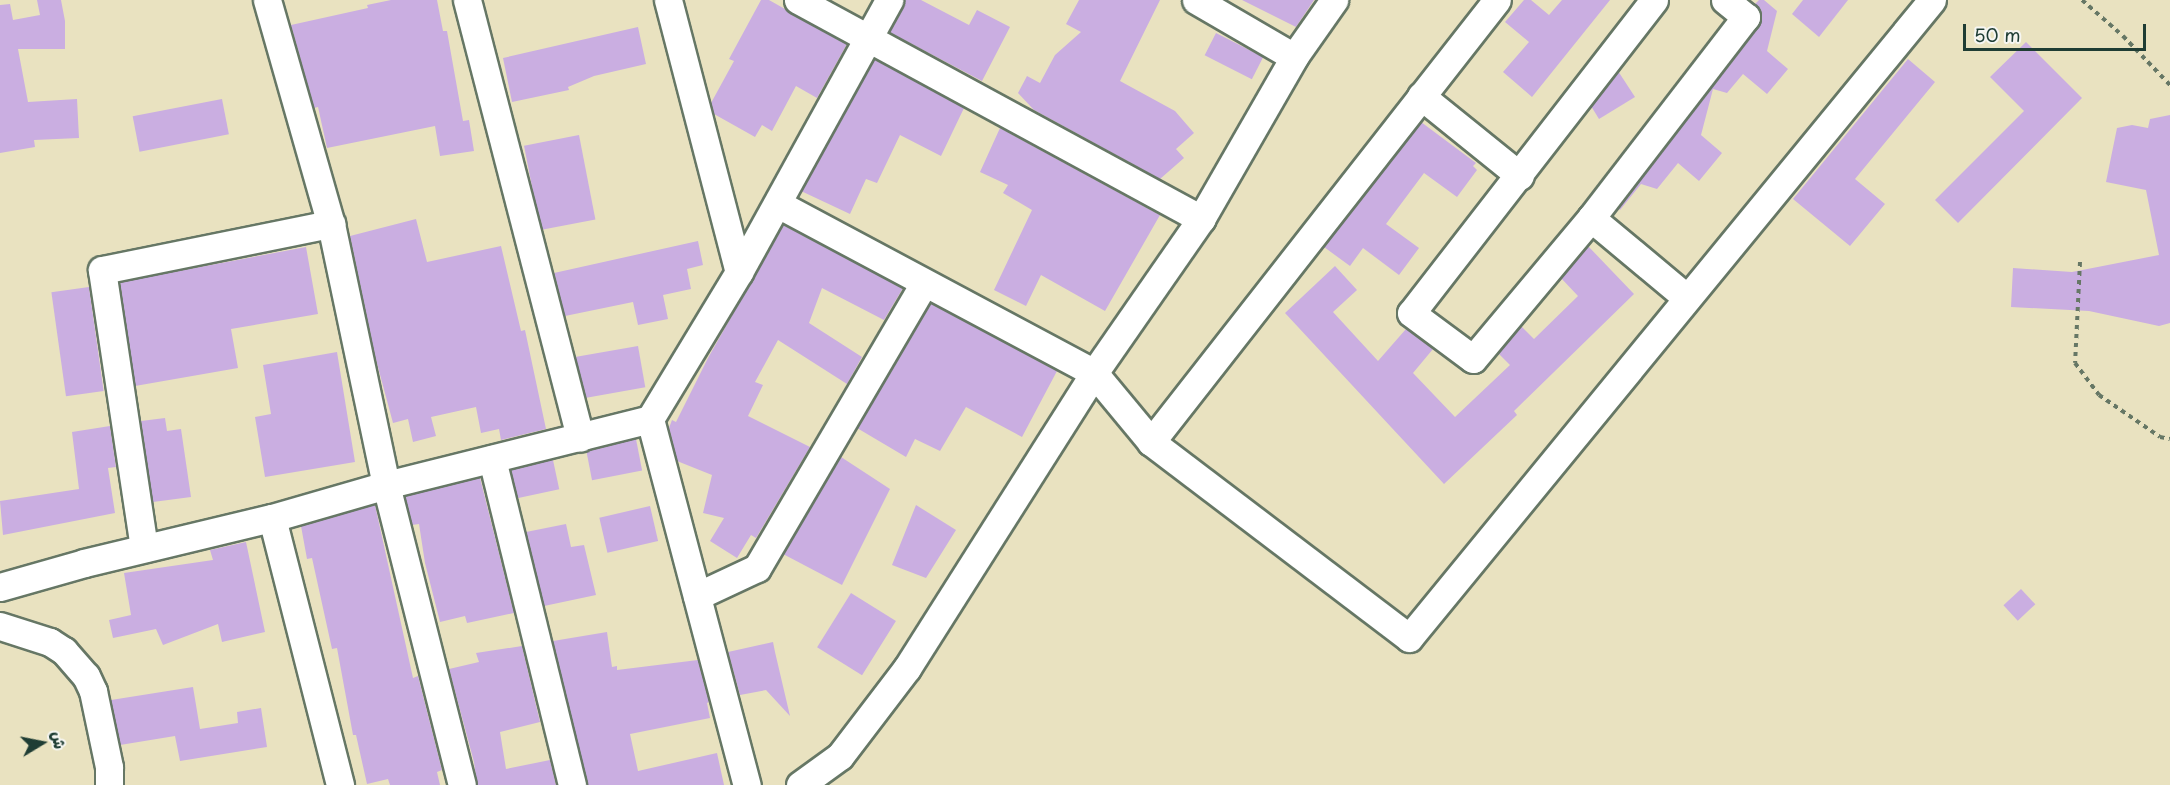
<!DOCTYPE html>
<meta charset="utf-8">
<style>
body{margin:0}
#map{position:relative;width:2170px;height:785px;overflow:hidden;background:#e9e2c0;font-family:"Playpen Sans","Playpen Sans Arabic",sans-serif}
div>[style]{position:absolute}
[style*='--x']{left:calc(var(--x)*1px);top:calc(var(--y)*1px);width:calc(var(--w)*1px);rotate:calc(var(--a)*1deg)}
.building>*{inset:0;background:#caaee1;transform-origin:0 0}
.path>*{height:4px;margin-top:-2px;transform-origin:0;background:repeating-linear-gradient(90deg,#667765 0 4.5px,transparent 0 9px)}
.roads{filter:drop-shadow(2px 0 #667765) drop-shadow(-2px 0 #667765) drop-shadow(0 2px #667765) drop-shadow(0 -2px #667765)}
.minor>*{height:27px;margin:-13.5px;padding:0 13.5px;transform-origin:13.5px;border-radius:13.5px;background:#fff}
span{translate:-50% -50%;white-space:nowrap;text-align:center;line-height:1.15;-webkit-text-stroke:4.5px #f6f6f2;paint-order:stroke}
.north{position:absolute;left:12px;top:713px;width:60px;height:60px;-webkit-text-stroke:4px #f6f6f2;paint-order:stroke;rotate:80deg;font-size:16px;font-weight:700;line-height:24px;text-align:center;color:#1f3d34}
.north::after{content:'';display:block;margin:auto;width:21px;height:27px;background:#1f3d34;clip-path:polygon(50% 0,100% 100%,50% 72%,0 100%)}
.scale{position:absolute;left:1963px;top:24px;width:183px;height:27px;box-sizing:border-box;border:3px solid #1f3d34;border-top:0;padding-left:8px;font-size:18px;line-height:21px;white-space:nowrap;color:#1f3d34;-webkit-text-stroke:4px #f6f6f2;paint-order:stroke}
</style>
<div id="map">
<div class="building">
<i style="clip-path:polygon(37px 0,61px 0,65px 21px,65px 49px,18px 49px,28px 102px,77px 99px,79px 138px,34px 140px,35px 147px,0 153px,0 5px,10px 4px,13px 20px,40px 15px)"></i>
<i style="clip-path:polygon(391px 0,437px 0,443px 31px,447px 31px,463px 121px,469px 120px,474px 151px,440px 156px,435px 126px,327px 148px,318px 107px,314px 108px,291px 25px,368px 8px,367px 5px)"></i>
<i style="clip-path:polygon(761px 0,769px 0,847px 44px,817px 98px,796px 86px,772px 131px,762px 125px,755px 137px,714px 114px,711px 103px,734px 61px,729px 59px)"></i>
<i style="clip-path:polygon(905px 0,921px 0,969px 25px,977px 10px,1010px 27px,982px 81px,889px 32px)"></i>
<i style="clip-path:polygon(1079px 0,1160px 0,1120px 81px,1175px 111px,1194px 133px,1176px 149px,1184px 158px,1160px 179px,1034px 110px,1018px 93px,1027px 76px,1040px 83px,1055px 55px,1081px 32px,1066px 24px)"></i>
<i style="clip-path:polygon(1242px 0,1314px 0,1296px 27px)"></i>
<i style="clip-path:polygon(1524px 0,1531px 0,1549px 15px,1562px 0,1610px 0,1532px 97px,1503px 72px,1529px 42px,1505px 22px)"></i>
<i style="clip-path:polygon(1759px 0,1764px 0,1777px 11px,1767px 51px,1788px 69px,1767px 94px,1743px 74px,1727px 93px,1713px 89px,1701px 135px,1722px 153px,1699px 181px,1678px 163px,1657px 189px,1641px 184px,1620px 210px,1618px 208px,1758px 27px,1761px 12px,1755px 4px)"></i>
<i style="clip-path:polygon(1803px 0,1848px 0,1819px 37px,1792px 14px)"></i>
<i style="clip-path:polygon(638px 27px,646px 64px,594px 76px,568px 87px,569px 90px,512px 102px,503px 58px)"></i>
<i style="left:1216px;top:33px;width:53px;height:25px;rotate:27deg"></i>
<i style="clip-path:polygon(2026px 42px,2082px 98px,1958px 223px,1935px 200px,2024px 111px,1990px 77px)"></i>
<i style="clip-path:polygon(874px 59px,964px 108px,941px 156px,900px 135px,877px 183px,866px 179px,850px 214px,801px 191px)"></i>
<i style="clip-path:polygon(1908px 59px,1935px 82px,1855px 179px,1885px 204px,1850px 246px,1793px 199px)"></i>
<i style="clip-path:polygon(1618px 71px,1635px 97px,1599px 119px,1591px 106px)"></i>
<i style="left:222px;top:99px;width:36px;height:91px;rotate:79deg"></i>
<i style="clip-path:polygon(2170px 115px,2170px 323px,2159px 326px,2089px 311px,2011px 307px,2013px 268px,2072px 272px,2159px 255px,2146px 190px,2106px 182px,2117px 128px,2132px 125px,2148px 128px,2150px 119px)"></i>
<i style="clip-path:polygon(1421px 122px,1476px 163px,1473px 166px,1477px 170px,1457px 197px,1424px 173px,1386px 224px,1419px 248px,1399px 275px,1363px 248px,1350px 266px,1324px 247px)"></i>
<i style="clip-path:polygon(1000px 128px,1160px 215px,1105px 311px,1041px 275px,1026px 306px,994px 290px,1032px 210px,1003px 193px,1008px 185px,980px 172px)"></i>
<i style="left:579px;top:135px;width:86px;height:56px;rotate:79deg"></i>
<i style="clip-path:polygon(416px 219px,427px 262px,501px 246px,521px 331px,525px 330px,546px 429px,501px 440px,499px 429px,481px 433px,476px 407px,431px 417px,436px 436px,413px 442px,408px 419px,393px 423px,375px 356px,350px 236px)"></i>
<i style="clip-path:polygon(783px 225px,903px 288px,884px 320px,822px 288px,809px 323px,862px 357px,847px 384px,778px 340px,755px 382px,763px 385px,748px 416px,810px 447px,756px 538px,751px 535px,737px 558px,710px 541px,724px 518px,703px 513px,712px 475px,677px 461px,669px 428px,672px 420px,676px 422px,708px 358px)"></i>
<i style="clip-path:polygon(698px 241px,703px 265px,687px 269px,691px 289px,663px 295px,668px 319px,638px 325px,633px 302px,565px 316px,554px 273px)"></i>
<i style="clip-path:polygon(1588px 246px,1634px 294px,1514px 411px,1517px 415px,1444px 484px,1285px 313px,1335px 266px,1357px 290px,1333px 312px,1378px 361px,1406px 329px,1433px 349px,1413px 373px,1455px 417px,1510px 365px,1498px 353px,1521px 326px,1534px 339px,1578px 296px,1561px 278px)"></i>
<i style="clip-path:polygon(306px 247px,318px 314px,231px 329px,238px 368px,135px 386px,120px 282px)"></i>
<i style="left:89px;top:287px;width:105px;height:38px;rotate:82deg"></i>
<i style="clip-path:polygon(930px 303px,1057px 371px,1022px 437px,966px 407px,940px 451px,915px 439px,906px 457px,857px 428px)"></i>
<i style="left:638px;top:346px;width:42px;height:64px;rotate:80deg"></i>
<i style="clip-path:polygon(337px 352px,355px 462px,265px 477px,255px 417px,271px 414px,263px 365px)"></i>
<i style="clip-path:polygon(165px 418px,167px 431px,181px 429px,191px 497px,153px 502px,141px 421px)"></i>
<i style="clip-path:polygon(110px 426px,116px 467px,108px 468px,115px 513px,3px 535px,0 501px,79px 489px,72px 432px)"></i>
<i style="left:636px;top:439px;width:32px;height:51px;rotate:79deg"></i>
<i style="clip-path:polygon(841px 457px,890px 489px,842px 585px,783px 554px)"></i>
<i style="left:553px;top:460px;width:30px;height:43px;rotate:78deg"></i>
<i style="clip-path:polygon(480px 478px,514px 613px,467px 623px,465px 616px,440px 622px,425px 563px,419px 524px,412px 525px,405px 496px)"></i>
<i style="clip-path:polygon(375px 505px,413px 678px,418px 676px,442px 770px,437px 772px,440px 785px,390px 785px,388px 779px,367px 784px,356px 735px,353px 735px,337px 648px,332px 649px,312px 558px,307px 559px,301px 526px)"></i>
<i style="clip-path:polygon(916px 505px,956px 530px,926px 578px,892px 565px)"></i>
<i style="left:650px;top:506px;width:36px;height:52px;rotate:77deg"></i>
<i style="clip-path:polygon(566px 524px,571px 547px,584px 545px,596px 595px,544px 606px,526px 532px)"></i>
<i style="clip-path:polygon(246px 542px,265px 632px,222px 642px,218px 624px,163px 645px,156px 629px,113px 638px,109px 620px,131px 615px,124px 573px,213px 560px,210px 550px)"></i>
<i style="left:2021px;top:589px;width:21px;height:24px;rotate:47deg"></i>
<i style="left:851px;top:593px;width:53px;height:64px;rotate:32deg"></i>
<i style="clip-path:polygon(607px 632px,612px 667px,617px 666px,617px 670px,698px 660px,709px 702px,707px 703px,710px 718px,630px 734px,638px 771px,717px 753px,724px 785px,587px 785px,553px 641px)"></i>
<i style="clip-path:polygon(773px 642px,775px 652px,790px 716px,766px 690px,740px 695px,728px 652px)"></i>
<i style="clip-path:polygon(522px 646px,540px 722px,500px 732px,506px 769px,550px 760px,556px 785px,477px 785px,474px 762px,449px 669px,479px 662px,476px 653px)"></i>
<i style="clip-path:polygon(193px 687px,200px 729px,238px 723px,237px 712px,261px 708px,267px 747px,180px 761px,175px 736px,120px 745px,111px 700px)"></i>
</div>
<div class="path">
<i style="--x:2082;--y:0;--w:55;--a:41.3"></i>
<i style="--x:2123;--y:36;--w:68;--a:46.2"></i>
<i style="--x:2080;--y:262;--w:101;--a:92.8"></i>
<i style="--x:2075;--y:363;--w:40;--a:53"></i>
<i style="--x:2099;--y:395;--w:74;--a:34.5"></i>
<i style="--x:2160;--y:437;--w:10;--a:11"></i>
</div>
<div class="roads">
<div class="minor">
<i style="--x:267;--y:0;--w:233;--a:74.1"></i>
<i style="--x:331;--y:224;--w:267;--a:78.1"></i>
<i style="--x:386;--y:485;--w:309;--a:75.8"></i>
<i style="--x:467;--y:0;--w:452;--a:75.5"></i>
<i style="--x:668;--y:0;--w:281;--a:75.4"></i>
<i style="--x:798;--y:0;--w:459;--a:28.5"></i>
<i style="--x:1196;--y:0;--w:113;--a:30.2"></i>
<i style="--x:1654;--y:0;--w:396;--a:127.8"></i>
<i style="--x:1411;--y:313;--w:77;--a:36.6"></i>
<i style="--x:1473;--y:359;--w:184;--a:-50.1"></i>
<i style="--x:1591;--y:218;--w:254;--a:-52.4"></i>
<i style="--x:1746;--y:17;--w:27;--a:-141"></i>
<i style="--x:1421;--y:96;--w:127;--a:38.9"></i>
<i style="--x:778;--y:204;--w:358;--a:28.1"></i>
<i style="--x:1094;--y:373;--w:89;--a:50.4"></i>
<i style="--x:1151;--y:442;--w:324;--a:37.2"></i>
<i style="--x:1409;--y:638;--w:825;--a:-50.66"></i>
<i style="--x:1591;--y:218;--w:125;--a:39.8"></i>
<i style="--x:650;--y:419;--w:379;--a:75.2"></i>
<i style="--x:1151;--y:442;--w:561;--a:-51.95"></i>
<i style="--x:492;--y:459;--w:336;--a:76.2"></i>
<i style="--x:272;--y:518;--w:276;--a:75.7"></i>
<i style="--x:144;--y:548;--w:281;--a:-98.6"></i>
<i style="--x:102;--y:270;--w:234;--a:-11.4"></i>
<i style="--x:0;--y:587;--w:87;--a:-15.9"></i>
<i style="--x:84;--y:563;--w:193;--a:-13.5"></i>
<i style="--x:272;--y:518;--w:119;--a:-16.1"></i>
<i style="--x:386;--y:485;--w:272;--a:-14"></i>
<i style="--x:650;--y:419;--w:172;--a:-58.8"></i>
<i style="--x:739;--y:272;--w:311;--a:-61.1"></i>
<i style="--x:697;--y:596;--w:66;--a:-25"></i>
<i style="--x:757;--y:568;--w:330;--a:-59.6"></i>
<i style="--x:0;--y:626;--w:52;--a:17.7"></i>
<i style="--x:50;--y:642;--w:17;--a:33"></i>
<i style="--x:64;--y:651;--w:33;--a:49"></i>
<i style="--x:86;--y:676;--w:17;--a:65"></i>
<i style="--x:93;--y:691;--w:78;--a:78.1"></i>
<i style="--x:109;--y:767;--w:18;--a:90"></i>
<i style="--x:800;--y:785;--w:49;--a:-35.9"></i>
<i style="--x:840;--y:756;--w:111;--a:-52.7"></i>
<i style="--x:907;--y:668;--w:349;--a:-57.6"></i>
<i style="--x:1094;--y:373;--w:188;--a:-55.2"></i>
<i style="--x:1201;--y:219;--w:187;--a:-60.1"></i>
<i style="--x:1294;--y:57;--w:70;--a:-54.9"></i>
</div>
</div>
<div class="north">ش</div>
<div class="scale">50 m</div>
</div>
